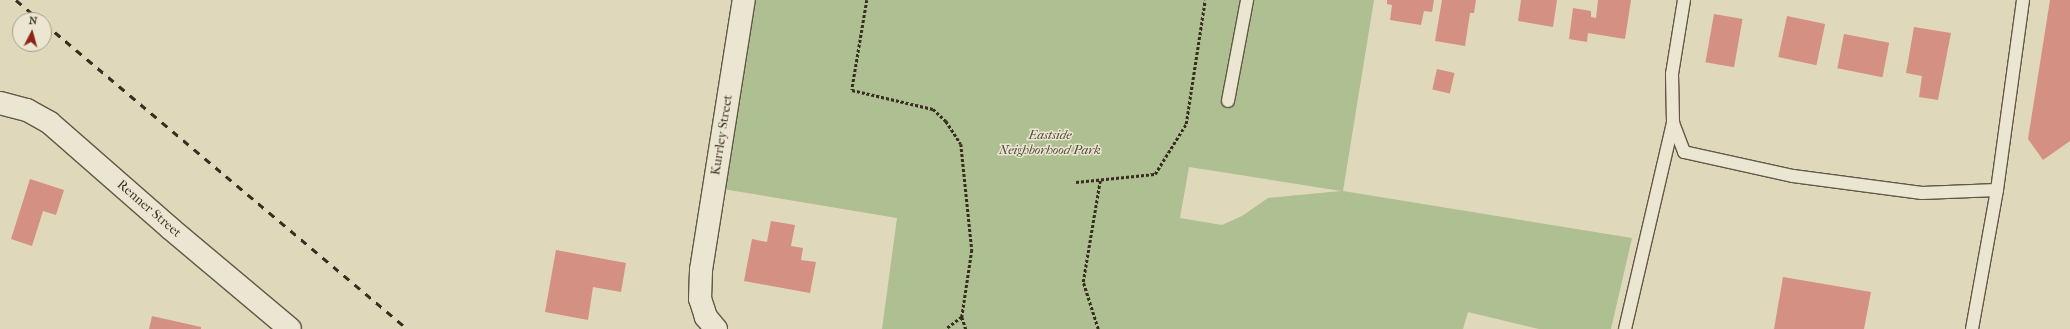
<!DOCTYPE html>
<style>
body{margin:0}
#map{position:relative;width:2070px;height:329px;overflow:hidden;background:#e0d8ba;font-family:"IM FELL French Canon",serif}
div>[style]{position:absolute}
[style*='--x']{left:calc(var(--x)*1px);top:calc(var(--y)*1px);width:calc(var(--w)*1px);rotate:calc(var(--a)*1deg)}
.green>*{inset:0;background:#aebf92}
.building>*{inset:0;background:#d49083;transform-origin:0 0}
.path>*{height:2.5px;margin-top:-1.25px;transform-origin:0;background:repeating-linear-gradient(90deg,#392c20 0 3px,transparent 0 5px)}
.roads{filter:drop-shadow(1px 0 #635746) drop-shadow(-1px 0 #635746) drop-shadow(0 1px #635746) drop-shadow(0 -1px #635746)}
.lane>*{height:12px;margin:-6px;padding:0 6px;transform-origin:6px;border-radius:6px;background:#ebe6d2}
.street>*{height:22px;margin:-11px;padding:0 11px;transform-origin:11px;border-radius:11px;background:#ebe6d2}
.rail>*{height:3px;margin-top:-1.5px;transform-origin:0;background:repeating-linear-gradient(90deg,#392c20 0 7px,transparent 0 14px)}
span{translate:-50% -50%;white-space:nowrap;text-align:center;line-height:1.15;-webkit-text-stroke:3px #ebe6d2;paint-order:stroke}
.street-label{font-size:13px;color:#392c20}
.park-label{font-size:13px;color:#504937;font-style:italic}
.north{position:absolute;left:12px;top:12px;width:40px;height:40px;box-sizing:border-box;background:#ebe6d2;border:1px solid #a49c8b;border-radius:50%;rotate:6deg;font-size:11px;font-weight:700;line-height:16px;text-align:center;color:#392c20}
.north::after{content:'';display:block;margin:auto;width:14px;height:18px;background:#8f2418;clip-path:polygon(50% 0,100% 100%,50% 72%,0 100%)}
</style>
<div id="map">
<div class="green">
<i style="clip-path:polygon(evenodd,754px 0,1374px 0,1343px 191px,1632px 238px,1611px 329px,1539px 329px,1468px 312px,1463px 329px,882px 329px,897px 218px,723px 189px,754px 0,1189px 167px,1341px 191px,1268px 198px,1242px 216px,1222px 225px,1180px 218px,1189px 167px)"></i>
</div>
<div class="building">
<i style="clip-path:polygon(1387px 0,1434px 0,1432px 12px,1424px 11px,1421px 25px,1390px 20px,1392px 5px,1387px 4px)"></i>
<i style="clip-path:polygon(1442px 0,1476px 0,1474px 13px,1470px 13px,1465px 46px,1435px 41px)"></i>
<i style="clip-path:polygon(1521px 0,1557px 0,1553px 27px,1518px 21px)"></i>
<i style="clip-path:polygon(1598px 0,1631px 0,1625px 39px,1588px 33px,1587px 42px,1569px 39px,1573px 8px,1591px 11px,1591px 17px,1596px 18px)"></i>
<i style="clip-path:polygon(2050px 0,2070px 0,2070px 141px,2043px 160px,2028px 139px)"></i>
<i style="left:1714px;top:14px;width:29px;height:49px;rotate:10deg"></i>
<i style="left:1787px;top:16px;width:39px;height:42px;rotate:12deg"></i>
<i style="clip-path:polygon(1914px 27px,1951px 33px,1938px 100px,1919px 97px,1922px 76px,1906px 73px)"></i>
<i style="left:1844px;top:34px;width:46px;height:35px;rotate:11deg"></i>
<i style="left:1437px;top:69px;width:18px;height:21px;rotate:13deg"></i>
<i style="clip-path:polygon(30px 179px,64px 190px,56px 215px,43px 211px,32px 246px,11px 239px)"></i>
<i style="clip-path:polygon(771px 221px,795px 225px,791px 246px,803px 248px,801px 260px,816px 262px,810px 293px,744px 281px,752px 239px,767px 242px)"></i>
<i style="clip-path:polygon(556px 250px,626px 263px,621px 292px,593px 287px,588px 320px,545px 312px)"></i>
<i style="clip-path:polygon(1783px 277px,1871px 292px,1864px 329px,1774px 329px)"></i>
<i style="clip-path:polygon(152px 316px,201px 327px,201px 329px,149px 329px)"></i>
</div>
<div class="path">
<i style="--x:867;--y:0;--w:91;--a:99.5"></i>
<i style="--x:852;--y:90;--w:83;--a:13.2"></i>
<i style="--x:933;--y:109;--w:18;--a:43"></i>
<i style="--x:946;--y:121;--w:27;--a:57"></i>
<i style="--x:961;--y:144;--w:107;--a:84.1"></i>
<i style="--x:972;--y:250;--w:68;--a:98.5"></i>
<i style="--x:962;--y:317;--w:20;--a:143"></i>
<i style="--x:1076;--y:182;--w:79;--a:-5.8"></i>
<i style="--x:1155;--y:174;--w:59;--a:-58.2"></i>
<i style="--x:1186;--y:124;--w:125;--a:-81.3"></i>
<i style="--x:962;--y:317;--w:13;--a:72"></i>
<i style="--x:1098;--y:329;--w:49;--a:-107.7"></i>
<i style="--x:1083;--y:282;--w:103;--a:-80.5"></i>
</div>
<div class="roads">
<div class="lane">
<i style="--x:1684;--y:0;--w:75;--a:99.2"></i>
<i style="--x:1672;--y:74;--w:49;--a:88.8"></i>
<i style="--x:1673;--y:123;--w:31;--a:69"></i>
<i style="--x:1684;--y:152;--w:112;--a:12.4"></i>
<i style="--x:1793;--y:176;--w:130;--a:7.5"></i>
<i style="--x:1922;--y:193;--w:75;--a:-2.3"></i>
<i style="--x:1228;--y:101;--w:103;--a:-79.3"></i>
<i style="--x:1625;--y:329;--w:212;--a:-76.9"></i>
<i style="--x:1972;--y:329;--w:141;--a:-79.8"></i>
<i style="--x:1997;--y:190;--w:192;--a:-82.2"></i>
</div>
<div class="street">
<i style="--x:0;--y:103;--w:28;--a:15"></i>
<i style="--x:27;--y:110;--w:26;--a:29"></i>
<i style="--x:50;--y:123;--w:161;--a:41.2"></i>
<i style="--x:171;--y:229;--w:155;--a:40"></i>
<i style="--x:716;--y:329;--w:16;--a:-130"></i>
<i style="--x:706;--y:317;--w:19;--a:-108"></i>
<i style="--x:700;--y:299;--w:29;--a:-88"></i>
<i style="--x:701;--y:270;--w:273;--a:-81"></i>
</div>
</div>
<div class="rail">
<i style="--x:16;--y:0;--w:31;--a:40"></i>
<i style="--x:44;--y:23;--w:475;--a:40.1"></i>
</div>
<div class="street-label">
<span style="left:722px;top:135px;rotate:-81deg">Kurrley Street</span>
<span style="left:149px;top:209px;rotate:41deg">Renner Street</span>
</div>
<div class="park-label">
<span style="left:1050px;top:143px">Eastside<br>Neighborhood Park</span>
</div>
<div class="north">N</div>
</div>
